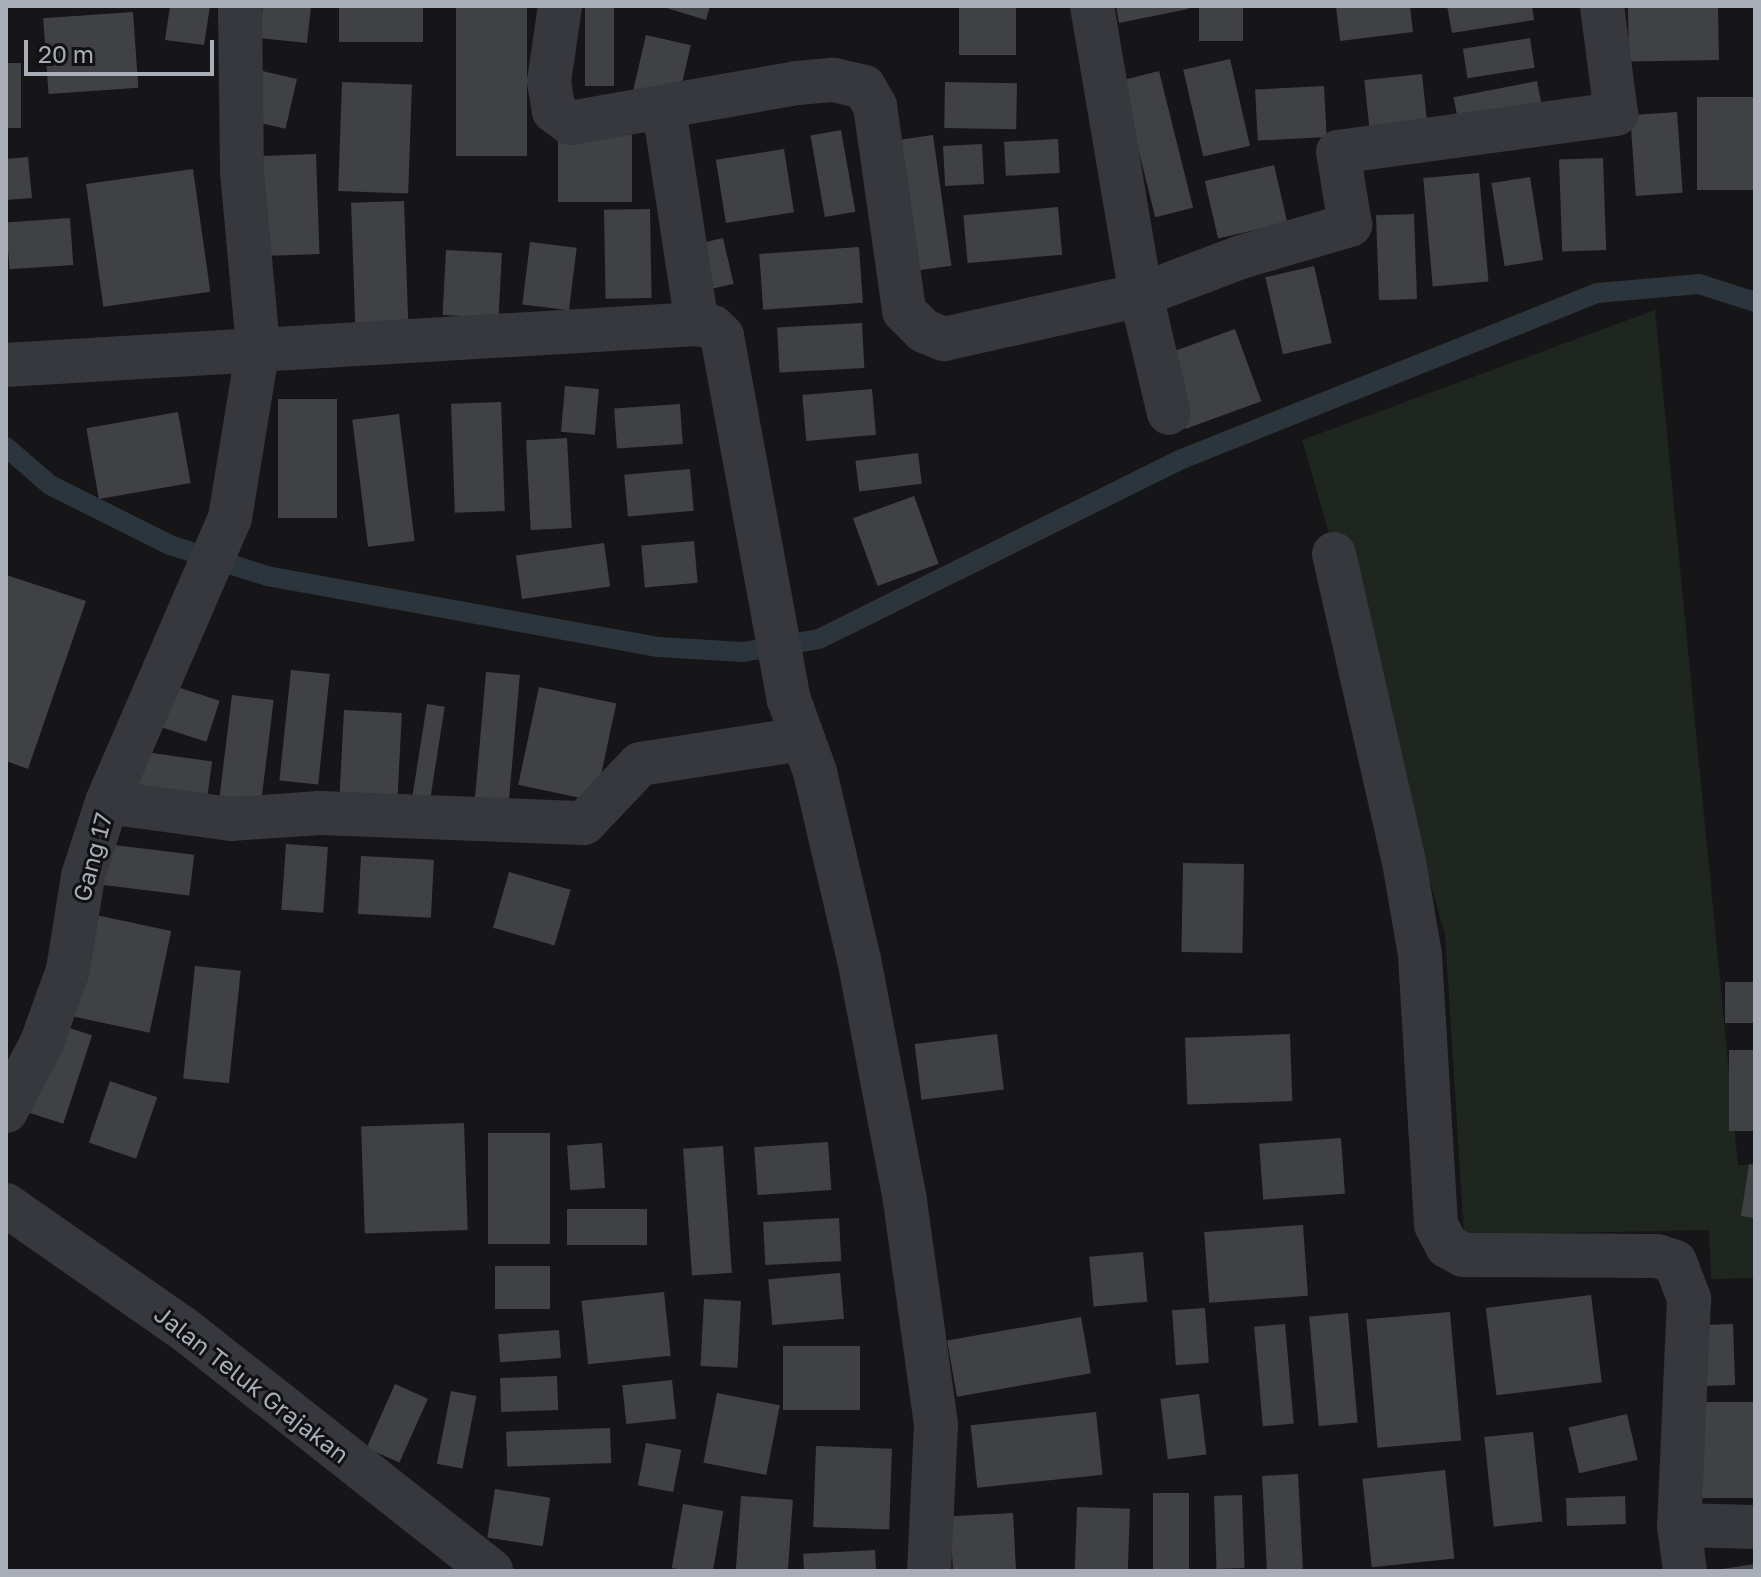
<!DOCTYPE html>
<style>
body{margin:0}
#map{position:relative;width:1761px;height:1577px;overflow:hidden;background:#161618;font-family:"Golos Text",sans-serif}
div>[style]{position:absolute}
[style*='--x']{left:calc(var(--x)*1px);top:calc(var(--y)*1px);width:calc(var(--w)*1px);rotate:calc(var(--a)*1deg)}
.green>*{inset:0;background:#1e261f}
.stream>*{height:20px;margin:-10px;padding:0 10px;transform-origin:10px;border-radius:10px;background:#2c353c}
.building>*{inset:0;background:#404145;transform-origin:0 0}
.minor>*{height:44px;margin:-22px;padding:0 22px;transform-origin:22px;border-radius:22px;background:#37383d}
.tertiary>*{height:44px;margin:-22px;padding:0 22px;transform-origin:22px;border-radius:22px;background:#37383d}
span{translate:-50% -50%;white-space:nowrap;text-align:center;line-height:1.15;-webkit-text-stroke:6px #111113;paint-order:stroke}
.street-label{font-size:24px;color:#a8adb8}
.frame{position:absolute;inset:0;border:8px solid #a8adb8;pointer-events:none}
.scale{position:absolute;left:24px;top:40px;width:190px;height:36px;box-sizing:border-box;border:4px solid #a8adb8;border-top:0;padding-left:10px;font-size:24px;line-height:28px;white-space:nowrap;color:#a8adb8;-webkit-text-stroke:6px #111113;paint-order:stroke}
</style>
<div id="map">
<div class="green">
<i style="clip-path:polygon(1655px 310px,1738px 1165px,1755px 1165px,1755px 1278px,1711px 1279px,1709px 1230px,1464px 1235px,1445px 934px,1302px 440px)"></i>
</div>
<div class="stream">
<i style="--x:6;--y:447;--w:58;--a:40.8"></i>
<i style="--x:50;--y:485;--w:134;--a:26.6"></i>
<i style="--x:170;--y:545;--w:102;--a:17.7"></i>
<i style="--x:267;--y:576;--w:398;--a:10.3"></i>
<i style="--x:659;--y:647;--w:84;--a:3.4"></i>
<i style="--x:743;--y:652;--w:77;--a:-9.7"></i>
<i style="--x:819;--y:639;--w:405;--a:-26.4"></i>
<i style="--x:1182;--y:459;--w:447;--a:-21.8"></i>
<i style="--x:1597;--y:293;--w:102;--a:-5"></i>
<i style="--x:1699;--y:284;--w:59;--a:17.8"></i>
</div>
<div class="building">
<i style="clip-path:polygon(170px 6px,210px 6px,204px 45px,165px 40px)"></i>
<i style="clip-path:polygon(263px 6px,311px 6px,307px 43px,259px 38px)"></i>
<i style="left:339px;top:6px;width:84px;height:36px"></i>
<i style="left:456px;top:6px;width:71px;height:150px"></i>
<i style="left:585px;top:6px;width:29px;height:80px"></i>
<i style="clip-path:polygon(660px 6px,710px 6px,706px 20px)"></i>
<i style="left:959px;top:6px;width:57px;height:49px"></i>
<i style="clip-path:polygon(1116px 6px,1188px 6px,1188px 9px,1119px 23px)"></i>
<i style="left:1199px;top:6px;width:44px;height:35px"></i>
<i style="clip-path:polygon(1336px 6px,1410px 6px,1413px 32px,1340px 41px)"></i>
<i style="clip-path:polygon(1447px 6px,1532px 6px,1534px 20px,1452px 33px)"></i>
<i style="left:1718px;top:6px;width:54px;height:90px;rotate:89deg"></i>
<i style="left:133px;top:12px;width:76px;height:90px;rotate:86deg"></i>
<i style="left:646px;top:35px;width:46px;height:60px;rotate:13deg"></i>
<i style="left:1530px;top:38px;width:30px;height:68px;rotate:81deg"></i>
<i style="left:1230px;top:59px;width:89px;height:48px;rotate:77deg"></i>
<i style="left:6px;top:63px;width:15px;height:65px"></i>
<i style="left:258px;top:70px;width:40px;height:51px;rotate:13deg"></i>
<i style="left:1159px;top:71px;width:141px;height:39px;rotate:76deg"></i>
<i style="left:1422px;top:74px;width:57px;height:58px;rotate:84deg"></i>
<i style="left:1537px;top:81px;width:33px;height:85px;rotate:79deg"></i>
<i style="left:342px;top:82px;width:70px;height:109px;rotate:2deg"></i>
<i style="left:945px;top:82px;width:72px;height:46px;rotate:1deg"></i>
<i style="left:1324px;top:86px;width:51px;height:69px;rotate:87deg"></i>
<i style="left:1697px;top:97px;width:58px;height:93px"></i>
<i style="left:1677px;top:112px;width:81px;height:47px;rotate:86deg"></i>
<i style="left:841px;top:130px;width:83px;height:31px;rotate:80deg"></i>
<i style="left:558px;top:135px;width:74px;height:67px"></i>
<i style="left:933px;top:135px;width:132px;height:46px;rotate:82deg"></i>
<i style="left:1058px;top:139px;width:34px;height:54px;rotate:87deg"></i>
<i style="left:982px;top:144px;width:40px;height:39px;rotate:87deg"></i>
<i style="left:784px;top:149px;width:64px;height:69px;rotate:81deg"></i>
<i style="left:316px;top:154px;width:100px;height:56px;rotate:88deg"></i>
<i style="clip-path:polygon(28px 157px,32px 198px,6px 200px,6px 159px)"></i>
<i style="left:1603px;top:158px;width:92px;height:44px;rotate:88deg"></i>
<i style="left:1274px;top:165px;width:59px;height:71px;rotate:77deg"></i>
<i style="left:193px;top:169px;width:124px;height:108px;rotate:82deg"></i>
<i style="left:1479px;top:173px;width:109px;height:56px;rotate:85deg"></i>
<i style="left:1530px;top:177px;width:84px;height:39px;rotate:81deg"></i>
<i style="left:404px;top:201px;width:129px;height:53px;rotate:88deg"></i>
<i style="left:1058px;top:207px;width:48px;height:95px;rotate:85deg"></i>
<i style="left:650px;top:209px;width:89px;height:46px;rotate:89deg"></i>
<i style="left:1414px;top:214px;width:85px;height:38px;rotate:88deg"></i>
<i style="left:70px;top:218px;width:47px;height:64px;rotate:86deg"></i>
<i style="left:723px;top:238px;width:47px;height:31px;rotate:77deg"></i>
<i style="left:530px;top:242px;width:47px;height:63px;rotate:7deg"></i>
<i style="left:859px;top:247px;width:56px;height:100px;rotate:86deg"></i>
<i style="left:446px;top:250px;width:56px;height:65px;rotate:3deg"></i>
<i style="left:1314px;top:266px;width:79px;height:50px;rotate:77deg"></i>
<i style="left:862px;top:323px;width:45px;height:85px;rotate:87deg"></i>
<i style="left:1235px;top:329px;width:77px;height:81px;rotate:70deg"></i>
<i style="left:565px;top:386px;width:34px;height:46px;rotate:5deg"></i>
<i style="left:872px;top:389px;width:46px;height:70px;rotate:85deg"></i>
<i style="left:278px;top:399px;width:59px;height:119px"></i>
<i style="left:501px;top:402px;width:109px;height:50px;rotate:88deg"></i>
<i style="left:680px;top:404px;width:40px;height:66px;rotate:86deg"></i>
<i style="left:178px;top:412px;width:72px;height:93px;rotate:80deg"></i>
<i style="left:399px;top:414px;width:128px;height:47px;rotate:83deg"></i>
<i style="left:567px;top:438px;width:90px;height:41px;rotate:87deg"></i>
<i style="left:918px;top:453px;width:31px;height:63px;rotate:83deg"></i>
<i style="left:690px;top:469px;width:42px;height:66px;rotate:85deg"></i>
<i style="left:914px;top:496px;width:72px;height:65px;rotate:70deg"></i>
<i style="left:694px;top:541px;width:42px;height:53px;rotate:85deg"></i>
<i style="left:604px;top:543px;width:44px;height:89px;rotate:82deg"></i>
<i style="clip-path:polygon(6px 575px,86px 601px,28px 769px,6px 761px)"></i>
<i style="left:291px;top:670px;width:39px;height:111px;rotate:6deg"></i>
<i style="left:486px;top:672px;width:34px;height:131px;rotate:5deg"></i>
<i style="left:174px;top:686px;width:48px;height:43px;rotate:18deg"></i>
<i style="left:539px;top:687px;width:79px;height:100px;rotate:12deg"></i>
<i style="left:232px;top:695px;width:42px;height:115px;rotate:7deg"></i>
<i style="left:427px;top:704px;width:18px;height:106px;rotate:9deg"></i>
<i style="left:344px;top:710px;width:58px;height:93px;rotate:3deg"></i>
<i style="left:131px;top:750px;width:82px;height:41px;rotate:8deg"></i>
<i style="left:98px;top:843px;width:97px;height:41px;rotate:7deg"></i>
<i style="left:286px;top:844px;width:42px;height:66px;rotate:4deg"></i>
<i style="left:361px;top:856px;width:73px;height:58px;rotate:3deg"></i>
<i style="left:1183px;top:863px;width:61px;height:89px;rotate:1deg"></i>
<i style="left:509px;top:872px;width:64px;height:58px;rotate:16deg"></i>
<i style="left:91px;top:914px;width:82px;height:104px;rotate:12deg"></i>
<i style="left:195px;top:966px;width:46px;height:113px;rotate:6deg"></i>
<i style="left:1755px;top:982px;width:41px;height:30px;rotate:90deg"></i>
<i style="left:54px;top:1023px;width:40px;height:93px;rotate:18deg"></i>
<i style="left:997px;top:1034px;width:56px;height:83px;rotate:83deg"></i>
<i style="left:1290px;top:1034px;width:67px;height:105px;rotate:88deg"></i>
<i style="left:1729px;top:1050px;width:26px;height:81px"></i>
<i style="left:110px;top:1081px;width:50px;height:65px;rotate:19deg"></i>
<i style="left:464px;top:1123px;width:107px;height:103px;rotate:88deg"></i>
<i style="left:488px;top:1133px;width:62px;height:111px"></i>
<i style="left:1341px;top:1138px;width:56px;height:82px;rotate:86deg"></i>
<i style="left:828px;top:1142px;width:48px;height:74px;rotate:86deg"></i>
<i style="left:602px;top:1143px;width:45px;height:35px;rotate:86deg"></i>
<i style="left:723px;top:1146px;width:127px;height:40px;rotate:86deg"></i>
<i style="clip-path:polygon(1749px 1164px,1755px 1165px,1755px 1218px,1741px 1216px)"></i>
<i style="left:647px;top:1209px;width:36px;height:80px;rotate:90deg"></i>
<i style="left:839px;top:1218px;width:43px;height:76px;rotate:87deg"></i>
<i style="left:1303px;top:1225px;width:71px;height:99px;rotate:86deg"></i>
<i style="left:1143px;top:1252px;width:50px;height:54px;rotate:85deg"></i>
<i style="left:495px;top:1266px;width:55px;height:43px"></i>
<i style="left:840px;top:1273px;width:46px;height:72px;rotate:85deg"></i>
<i style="left:664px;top:1292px;width:64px;height:83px;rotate:84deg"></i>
<i style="left:1591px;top:1295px;width:88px;height:106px;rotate:83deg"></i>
<i style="left:704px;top:1299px;width:37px;height:67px;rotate:3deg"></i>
<i style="left:1205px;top:1308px;width:55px;height:33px;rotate:86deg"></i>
<i style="left:1450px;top:1312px;width:129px;height:84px;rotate:85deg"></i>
<i style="left:1348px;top:1313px;width:110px;height:39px;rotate:85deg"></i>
<i style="left:1081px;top:1317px;width:57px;height:136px;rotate:80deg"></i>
<i style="left:1285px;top:1324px;width:100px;height:31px;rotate:85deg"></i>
<i style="left:1733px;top:1324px;width:61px;height:36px;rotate:88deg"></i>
<i style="left:559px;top:1330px;width:28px;height:61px;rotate:86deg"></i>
<i style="left:860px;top:1346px;width:64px;height:77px;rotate:90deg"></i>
<i style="left:557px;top:1376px;width:34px;height:57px;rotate:88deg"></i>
<i style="left:672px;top:1380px;width:39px;height:50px;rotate:84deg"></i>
<i style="left:395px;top:1384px;width:36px;height:70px;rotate:24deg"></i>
<i style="left:451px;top:1391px;width:26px;height:74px;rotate:11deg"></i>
<i style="left:717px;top:1393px;width:64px;height:71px;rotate:11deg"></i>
<i style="left:1199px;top:1394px;width:61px;height:39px;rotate:83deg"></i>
<i style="left:1755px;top:1402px;width:96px;height:64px;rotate:90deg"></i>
<i style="left:1096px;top:1412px;width:63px;height:126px;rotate:84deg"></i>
<i style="left:1627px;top:1414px;width:47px;height:60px;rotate:77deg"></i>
<i style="left:610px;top:1428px;width:35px;height:104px;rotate:88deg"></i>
<i style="left:1533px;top:1432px;width:90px;height:49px;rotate:84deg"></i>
<i style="left:646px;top:1443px;width:36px;height:43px;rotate:11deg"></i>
<i style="left:816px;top:1446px;width:76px;height:81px;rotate:2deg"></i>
<i style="left:1445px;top:1470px;width:89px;height:83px;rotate:84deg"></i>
<i style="left:1298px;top:1474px;width:95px;height:36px;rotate:87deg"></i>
<i style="left:495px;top:1489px;width:56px;height:49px;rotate:9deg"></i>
<i style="left:1153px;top:1493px;width:36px;height:78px"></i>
<i style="left:1242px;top:1495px;width:73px;height:28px;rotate:88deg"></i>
<i style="left:741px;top:1496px;width:52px;height:75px;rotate:4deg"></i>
<i style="left:1625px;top:1496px;width:28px;height:59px;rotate:88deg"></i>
<i style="left:683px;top:1504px;width:41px;height:65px;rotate:10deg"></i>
<i style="left:1077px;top:1507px;width:53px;height:63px;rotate:2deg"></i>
<i style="left:1013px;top:1513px;width:58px;height:63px;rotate:87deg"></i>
<i style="left:875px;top:1550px;width:21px;height:72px;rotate:87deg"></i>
<i style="clip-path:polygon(1755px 1564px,1755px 1571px,1722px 1571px,1722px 1569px)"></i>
</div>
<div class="minor">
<i style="--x:560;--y:6;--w:76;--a:98.3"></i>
<i style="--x:549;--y:81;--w:30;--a:81"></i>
<i style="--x:554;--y:111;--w:20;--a:37"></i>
<i style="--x:570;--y:123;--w:230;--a:-10"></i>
<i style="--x:797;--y:83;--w:37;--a:-5"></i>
<i style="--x:834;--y:80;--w:31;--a:13"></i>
<i style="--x:864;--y:87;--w:22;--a:60"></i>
<i style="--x:875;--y:106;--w:207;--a:81.9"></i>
<i style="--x:904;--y:311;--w:28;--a:45"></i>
<i style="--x:924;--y:331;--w:22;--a:22"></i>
<i style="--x:944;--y:339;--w:202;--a:-12.6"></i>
<i style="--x:1141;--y:295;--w:107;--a:-20.8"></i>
<i style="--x:1241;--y:257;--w:114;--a:-16.4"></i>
<i style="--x:1350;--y:225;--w:74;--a:-99.3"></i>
<i style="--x:1338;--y:152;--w:281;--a:-7.8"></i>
<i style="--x:1616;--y:114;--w:109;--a:-97.4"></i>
<i style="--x:1092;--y:6;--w:293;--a:80.4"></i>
<i style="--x:1141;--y:295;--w:121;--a:76.7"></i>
<i style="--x:664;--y:109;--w:218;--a:81.3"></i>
<i style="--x:6;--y:365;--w:692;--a:-3.4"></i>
<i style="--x:697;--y:324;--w:16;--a:11"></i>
<i style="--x:713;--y:327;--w:13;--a:45"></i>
<i style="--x:722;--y:336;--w:370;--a:79.6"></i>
<i style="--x:789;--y:700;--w:77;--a:70.1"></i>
<i style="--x:815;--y:772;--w:192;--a:76.8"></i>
<i style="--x:859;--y:959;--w:246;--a:79.2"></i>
<i style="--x:905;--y:1201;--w:225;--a:82.1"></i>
<i style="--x:936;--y:1424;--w:147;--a:92.7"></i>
<i style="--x:1334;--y:554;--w:316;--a:77.2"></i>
<i style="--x:1404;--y:862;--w:94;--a:80.2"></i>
<i style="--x:1420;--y:955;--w:270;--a:86.6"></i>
<i style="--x:1436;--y:1225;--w:24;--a:62"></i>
<i style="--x:1447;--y:1246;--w:18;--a:29"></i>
<i style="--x:1463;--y:1255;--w:194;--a:0.3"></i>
<i style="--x:1657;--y:1256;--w:19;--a:18"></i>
<i style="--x:1675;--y:1262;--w:40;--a:69"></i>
<i style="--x:1689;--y:1299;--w:226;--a:92.5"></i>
<i style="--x:1679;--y:1525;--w:46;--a:82.6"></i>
<i style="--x:107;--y:802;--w:125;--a:7.8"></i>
<i style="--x:231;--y:819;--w:89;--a:-3.9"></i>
<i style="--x:320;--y:813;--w:264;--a:2.2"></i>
<i style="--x:584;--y:823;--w:81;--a:-46.5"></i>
<i style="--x:640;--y:764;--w:164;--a:-8.8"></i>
<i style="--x:6;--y:1111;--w:78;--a:-62.4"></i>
<i style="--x:42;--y:1042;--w:77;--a:-70.1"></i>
<i style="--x:68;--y:970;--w:95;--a:-80.9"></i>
<i style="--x:83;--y:876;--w:78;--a:-72"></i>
<i style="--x:107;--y:802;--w:309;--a:-66.6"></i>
<i style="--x:230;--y:518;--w:173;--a:-80.7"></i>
<i style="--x:258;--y:347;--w:176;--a:-95.2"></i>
<i style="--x:242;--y:172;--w:166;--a:-90.7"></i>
<i style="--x:1679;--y:1525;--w:76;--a:1.5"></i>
</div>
<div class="tertiary">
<i style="--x:6;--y:1205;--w:217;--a:34.9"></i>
<i style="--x:184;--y:1329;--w:391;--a:38.2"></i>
</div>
<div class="street-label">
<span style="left:92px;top:857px;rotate:-75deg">Gang 17</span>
<span style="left:252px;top:1384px;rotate:38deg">Jalan Teluk Grajakan</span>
</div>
<div class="frame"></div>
<div class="scale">20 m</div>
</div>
